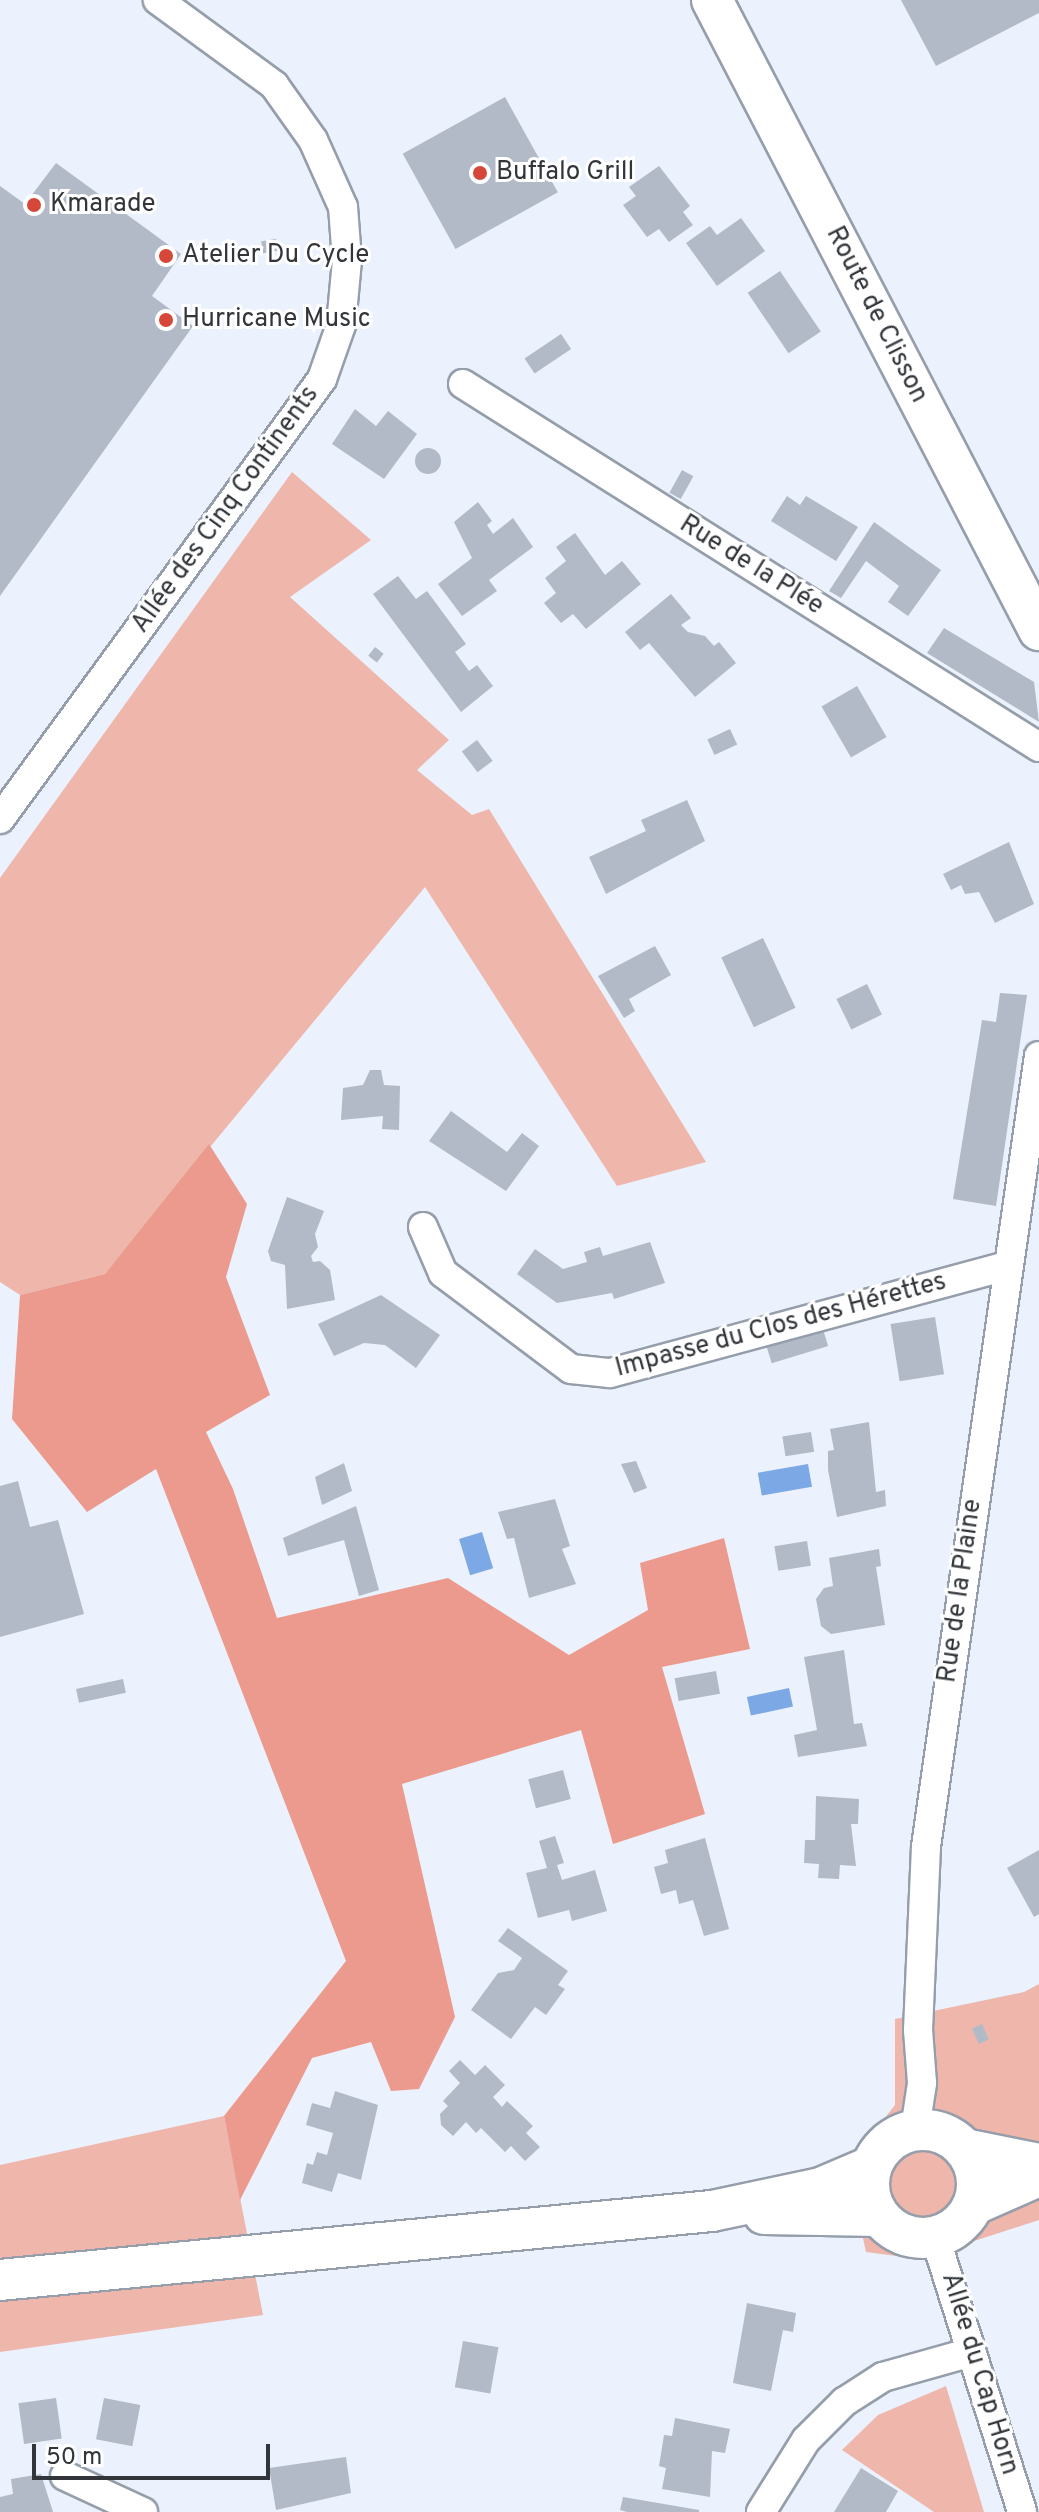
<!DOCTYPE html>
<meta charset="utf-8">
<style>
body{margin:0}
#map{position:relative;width:1039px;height:2512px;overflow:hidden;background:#ebf2fd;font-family:Overpass,sans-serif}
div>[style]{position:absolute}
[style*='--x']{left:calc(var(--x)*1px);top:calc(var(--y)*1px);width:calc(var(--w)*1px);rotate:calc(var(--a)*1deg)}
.green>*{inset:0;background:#efb6ac}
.forest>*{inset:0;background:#ec9a8d}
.water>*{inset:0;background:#7ca8e5;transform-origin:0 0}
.building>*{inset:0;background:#b1bac6;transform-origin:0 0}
.round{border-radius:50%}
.roads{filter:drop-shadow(2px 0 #959eaa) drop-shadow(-2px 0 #959eaa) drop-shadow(0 2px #959eaa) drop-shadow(0 -2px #959eaa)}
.minor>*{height:28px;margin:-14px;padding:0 14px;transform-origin:14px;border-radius:14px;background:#fff}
.secondary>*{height:40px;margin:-20px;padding:0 20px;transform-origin:20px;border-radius:20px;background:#fff}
.secondary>.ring{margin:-20px;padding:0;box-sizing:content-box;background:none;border:40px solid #fff;border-radius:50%}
.dots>*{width:22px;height:22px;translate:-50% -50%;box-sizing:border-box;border:4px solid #fff;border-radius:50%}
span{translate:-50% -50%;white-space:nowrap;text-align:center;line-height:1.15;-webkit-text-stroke:6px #fff;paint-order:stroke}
.poi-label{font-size:26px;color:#32363a}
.left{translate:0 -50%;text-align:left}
.street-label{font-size:26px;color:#32363a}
.scale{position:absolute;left:32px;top:2444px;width:238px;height:36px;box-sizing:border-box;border:4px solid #32363a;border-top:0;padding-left:10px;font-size:24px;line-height:28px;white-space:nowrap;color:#32363a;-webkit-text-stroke:6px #fff;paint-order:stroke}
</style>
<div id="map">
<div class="green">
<i style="clip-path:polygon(292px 472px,371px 540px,290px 597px,449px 740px,417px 770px,472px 815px,489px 809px,706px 1162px,617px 1186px,425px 887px,105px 1274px,20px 1295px,0 1282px,0 878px)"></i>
<i style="clip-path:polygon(1039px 1984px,1039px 2220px,919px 2259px,866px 2252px,847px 2166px,895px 2105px,895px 2019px,1024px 1992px)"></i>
<i style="clip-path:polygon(224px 2116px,263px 2315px,0 2352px,0 2165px)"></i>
<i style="clip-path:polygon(946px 2386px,984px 2512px,934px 2512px,842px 2450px,878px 2415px)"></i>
</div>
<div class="forest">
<i style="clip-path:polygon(209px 1144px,247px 1204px,226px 1277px,270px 1395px,206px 1432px,233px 1489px,277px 1618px,448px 1578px,569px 1655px,648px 1610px,640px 1563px,724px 1538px,750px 1649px,662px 1667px,705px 1814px,613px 1844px,581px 1730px,402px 1784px,455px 2017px,419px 2089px,391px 2091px,371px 2042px,312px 2058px,240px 2200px,224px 2116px,346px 1961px,156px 1469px,87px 1512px,12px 1419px,20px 1295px,105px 1274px)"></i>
</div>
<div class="water">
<i style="left:808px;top:1464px;width:23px;height:51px;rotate:80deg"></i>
<i style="left:482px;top:1532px;width:38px;height:24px;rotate:73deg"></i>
<i style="left:789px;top:1688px;width:19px;height:43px;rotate:78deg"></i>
</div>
<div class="building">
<i style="clip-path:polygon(901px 0,1039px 0,1039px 13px,936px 66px)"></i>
<i style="left:505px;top:97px;width:109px;height:117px;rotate:61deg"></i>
<i style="clip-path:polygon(56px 163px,181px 254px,152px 296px,193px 326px,0 596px,0 186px,25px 204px)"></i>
<i style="clip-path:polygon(659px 166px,690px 206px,683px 212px,693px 225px,669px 242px,659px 229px,647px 237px,623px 205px,636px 196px,629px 187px)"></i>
<i style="clip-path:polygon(741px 218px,765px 251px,717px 286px,686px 243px,710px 226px,717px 235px)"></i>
<i style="left:276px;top:239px;width:12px;height:15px;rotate:81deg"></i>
<i style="left:780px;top:271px;width:73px;height:39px;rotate:56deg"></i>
<i style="left:561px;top:334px;width:18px;height:44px;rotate:56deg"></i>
<i style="clip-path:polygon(355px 409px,376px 426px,388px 411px,417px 434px,384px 479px,332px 444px)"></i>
<i class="round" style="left:415px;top:448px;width:26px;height:26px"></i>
<i style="left:682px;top:470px;width:13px;height:26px;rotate:29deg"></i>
<i style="clip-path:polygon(787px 496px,800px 505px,806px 496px,858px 527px,836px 561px,771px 521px)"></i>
<i style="clip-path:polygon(478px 502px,492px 521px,487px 525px,493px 534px,513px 518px,533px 547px,489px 580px,497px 591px,462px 616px,438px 584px,472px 558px,454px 522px)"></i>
<i style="clip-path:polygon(874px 522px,941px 570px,908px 616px,888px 602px,899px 586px,866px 561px,841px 598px,829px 591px)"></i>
<i style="clip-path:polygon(575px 533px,605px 575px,622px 561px,641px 584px,586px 629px,573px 614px,561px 623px,544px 603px,556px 593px,545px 578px,566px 561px,556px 547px)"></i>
<i style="clip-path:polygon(398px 576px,416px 599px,427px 591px,466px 644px,455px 652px,469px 671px,477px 665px,493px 686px,461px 712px,373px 594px)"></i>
<i style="clip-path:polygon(671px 594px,691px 618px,681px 625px,688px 632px,705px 636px,714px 646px,719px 642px,736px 663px,695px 697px,649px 643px,640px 650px,625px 632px)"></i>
<i style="clip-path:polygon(944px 628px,1034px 682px,1039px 722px,927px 653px)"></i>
<i style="left:375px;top:647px;width:11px;height:11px;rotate:38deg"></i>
<i style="left:857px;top:686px;width:59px;height:41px;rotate:60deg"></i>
<i style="left:730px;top:729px;width:17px;height:25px;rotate:65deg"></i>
<i style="left:477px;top:740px;width:26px;height:19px;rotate:53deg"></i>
<i style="clip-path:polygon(687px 800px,705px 841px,606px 894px,589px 857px,646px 831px,641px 820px)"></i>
<i style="clip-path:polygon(1009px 842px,1034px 904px,995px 923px,979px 892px,965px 894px,961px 885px,951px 890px,943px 874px)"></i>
<i style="left:763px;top:938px;width:77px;height:46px;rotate:65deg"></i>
<i style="clip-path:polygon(655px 946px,671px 975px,629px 999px,635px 1011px,624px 1018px,598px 976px)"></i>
<i style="left:867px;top:984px;width:34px;height:34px;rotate:64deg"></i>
<i style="clip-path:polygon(1000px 993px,1027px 995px,996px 1206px,953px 1199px,982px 1020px,996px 1022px)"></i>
<i style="clip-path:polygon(370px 1070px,381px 1070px,384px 1085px,400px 1086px,399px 1130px,382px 1129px,383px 1116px,341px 1120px,343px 1088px,363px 1085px)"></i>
<i style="clip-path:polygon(451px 1111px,507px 1152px,522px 1133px,539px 1146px,506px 1191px,429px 1141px)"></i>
<i style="clip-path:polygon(287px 1197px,324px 1211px,315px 1234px,318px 1247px,311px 1256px,313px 1262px,320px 1261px,330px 1270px,335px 1300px,287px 1309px,285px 1265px,271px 1261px,268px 1251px)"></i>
<i style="clip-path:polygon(650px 1242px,665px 1283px,614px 1299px,612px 1293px,557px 1303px,517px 1274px,535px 1249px,563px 1269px,587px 1262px,584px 1252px,600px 1247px,603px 1256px)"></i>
<i style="clip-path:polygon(381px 1295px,440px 1335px,416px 1368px,385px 1345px,364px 1343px,334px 1356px,318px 1324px)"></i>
<i style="left:935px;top:1317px;width:58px;height:45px;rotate:81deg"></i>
<i style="left:822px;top:1326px;width:21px;height:59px;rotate:73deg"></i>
<i style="clip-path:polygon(869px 1422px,876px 1492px,885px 1490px,886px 1506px,837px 1517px,828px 1470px,828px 1451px,834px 1450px,830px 1429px)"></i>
<i style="left:811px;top:1432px;width:20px;height:29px;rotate:81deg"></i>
<i style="clip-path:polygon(636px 1461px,647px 1488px,634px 1493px,621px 1464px)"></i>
<i style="clip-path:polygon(344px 1463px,352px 1491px,322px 1505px,315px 1477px)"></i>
<i style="clip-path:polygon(18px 1481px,30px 1527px,58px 1520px,84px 1614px,0 1637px,0 1486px)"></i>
<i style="clip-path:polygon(555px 1499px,570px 1546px,562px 1549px,576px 1584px,529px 1598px,514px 1538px,507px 1539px,498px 1512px)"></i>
<i style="clip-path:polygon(356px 1506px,379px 1590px,359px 1596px,344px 1540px,288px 1556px,283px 1538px)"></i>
<i style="left:807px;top:1541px;width:25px;height:33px;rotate:81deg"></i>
<i style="clip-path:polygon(879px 1549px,881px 1566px,876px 1567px,885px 1625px,831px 1634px,821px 1626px,816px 1599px,824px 1588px,833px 1586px,829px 1558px)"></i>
<i style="clip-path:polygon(844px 1650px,854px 1724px,862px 1723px,867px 1746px,798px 1757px,794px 1735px,817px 1730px,804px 1657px)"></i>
<i style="left:716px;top:1671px;width:23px;height:42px;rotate:80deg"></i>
<i style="left:123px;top:1679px;width:14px;height:48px;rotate:78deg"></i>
<i style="left:563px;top:1770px;width:30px;height:36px;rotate:75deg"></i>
<i style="clip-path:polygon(816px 1796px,859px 1799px,858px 1824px,851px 1824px,856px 1866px,840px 1865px,839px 1879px,818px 1878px,819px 1864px,804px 1863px,805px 1840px,815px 1840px)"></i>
<i style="clip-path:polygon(555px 1836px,564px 1863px,557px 1865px,562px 1880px,595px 1870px,607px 1911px,572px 1921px,569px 1910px,538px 1918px,526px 1873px,547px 1868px,539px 1841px)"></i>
<i style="clip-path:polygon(705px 1838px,729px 1929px,704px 1936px,693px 1900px,679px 1904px,676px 1890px,661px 1894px,654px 1867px,668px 1863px,665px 1850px)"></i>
<i style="clip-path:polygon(1039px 1850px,1039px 1914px,1034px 1917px,1007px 1868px)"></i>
<i style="clip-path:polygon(508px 1928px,568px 1971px,558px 1985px,565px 1989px,546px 2015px,535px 2007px,511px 2039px,471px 2010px,498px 1973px,514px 1970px,522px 1958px,498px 1941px)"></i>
<i style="left:982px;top:2024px;width:17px;height:11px;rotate:66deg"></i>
<i style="clip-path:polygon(460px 2060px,475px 2075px,485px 2065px,505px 2085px,493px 2097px,502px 2107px,507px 2101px,533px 2126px,526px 2133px,540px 2147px,525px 2161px,511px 2146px,505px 2152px,481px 2128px,476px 2133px,466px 2122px,453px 2136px,441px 2125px,440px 2114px,448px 2106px,443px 2101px,460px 2083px,449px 2071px)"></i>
<i style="clip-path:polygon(335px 2091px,378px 2105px,361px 2180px,338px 2173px,332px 2192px,302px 2183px,307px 2163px,313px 2165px,317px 2152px,327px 2155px,333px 2133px,306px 2125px,312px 2103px,330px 2108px)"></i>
<i style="clip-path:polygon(747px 2303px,796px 2313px,793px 2332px,783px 2330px,771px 2391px,733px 2383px)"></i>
<i style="left:463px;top:2341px;width:36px;height:47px;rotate:10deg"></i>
<i style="left:56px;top:2398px;width:41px;height:38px;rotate:82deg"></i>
<i style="left:104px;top:2398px;width:37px;height:42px;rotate:11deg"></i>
<i style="clip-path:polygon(675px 2418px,730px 2429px,725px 2453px,712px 2451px,710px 2497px,662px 2489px,666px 2468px,659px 2466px,664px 2435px,672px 2436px)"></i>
<i style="clip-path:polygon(346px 2457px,351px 2493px,276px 2510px,269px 2468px)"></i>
<i style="clip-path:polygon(861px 2468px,898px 2491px,886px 2512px,834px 2512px)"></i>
<i style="clip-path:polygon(41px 2474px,53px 2512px,0 2512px,0 2497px,13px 2494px,11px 2479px)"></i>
<i style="clip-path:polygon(623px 2497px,699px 2510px,699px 2512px,627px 2512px,620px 2510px)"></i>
</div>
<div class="roads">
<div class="minor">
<i style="--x:463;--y:384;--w:681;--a:32.22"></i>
<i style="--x:0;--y:819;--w:545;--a:-53.8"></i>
<i style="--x:322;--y:379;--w:57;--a:-70.6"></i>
<i style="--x:341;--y:325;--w:65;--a:-84.7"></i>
<i style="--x:347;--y:260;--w:53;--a:-94.3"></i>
<i style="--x:343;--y:207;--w:73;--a:-114.1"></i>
<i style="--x:313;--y:140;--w:67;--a:-125.3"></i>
<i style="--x:274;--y:85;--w:144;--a:-143.8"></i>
<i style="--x:423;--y:1227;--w:50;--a:66.5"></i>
<i style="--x:443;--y:1273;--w:160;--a:36.9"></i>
<i style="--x:571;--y:1369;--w:39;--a:6"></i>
<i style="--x:610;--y:1373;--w:411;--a:-15.1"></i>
<i style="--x:915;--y:2129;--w:47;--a:-81.3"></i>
<i style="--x:922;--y:2083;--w:53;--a:-94.3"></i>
<i style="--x:918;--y:2030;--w:183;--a:-87.5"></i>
<i style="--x:926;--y:1847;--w:799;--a:-81.87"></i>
<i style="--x:935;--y:2237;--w:288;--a:72.4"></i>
<i style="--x:65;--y:2476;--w:86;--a:24.8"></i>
<i style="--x:761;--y:2512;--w:85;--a:-58"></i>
<i style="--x:806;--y:2440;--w:54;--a:-45"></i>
<i style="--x:844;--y:2402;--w:46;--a:-32.7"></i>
<i style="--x:883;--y:2377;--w:92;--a:-15.7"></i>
</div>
<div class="secondary">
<i style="--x:712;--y:0;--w:710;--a:62.57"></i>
<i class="ring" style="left:869px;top:2130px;width:68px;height:68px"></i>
<i style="--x:965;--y:2149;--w:76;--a:11.5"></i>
<i style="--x:973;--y:2205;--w:72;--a:-23.7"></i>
<i style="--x:764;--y:2214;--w:115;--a:1"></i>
<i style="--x:0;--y:2280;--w:715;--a:-5.54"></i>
<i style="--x:712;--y:2211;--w:111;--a:-11.9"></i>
<i style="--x:821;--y:2188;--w:53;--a:-23.2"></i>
</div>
</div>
<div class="dots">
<i style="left:480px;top:173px;background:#d54738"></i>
<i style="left:34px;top:205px;background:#d54738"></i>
<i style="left:166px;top:256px;background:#d54738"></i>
<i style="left:166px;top:320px;background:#d54738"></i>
</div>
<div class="poi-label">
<span class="left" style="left:496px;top:173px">Buffalo Grill</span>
<span class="left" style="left:50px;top:205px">Kmarade</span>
<span class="left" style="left:182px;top:256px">Atelier Du Cycle</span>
<span class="left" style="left:182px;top:320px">Hurricane Music</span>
</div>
<div class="street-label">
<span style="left:876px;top:315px;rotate:63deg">Route de Clisson</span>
<span style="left:226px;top:510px;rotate:-54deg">Allée des Cinq Continents</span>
<span style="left:751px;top:566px;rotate:32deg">Rue de la Plée</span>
<span style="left:781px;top:1326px;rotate:-15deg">Impasse du Clos des Hérettes</span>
<span style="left:961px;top:1591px;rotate:-82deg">Rue de la Plaine</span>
<span style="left:979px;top:2374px;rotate:73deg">Allée du Cap Horn</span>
</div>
<div class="scale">50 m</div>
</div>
